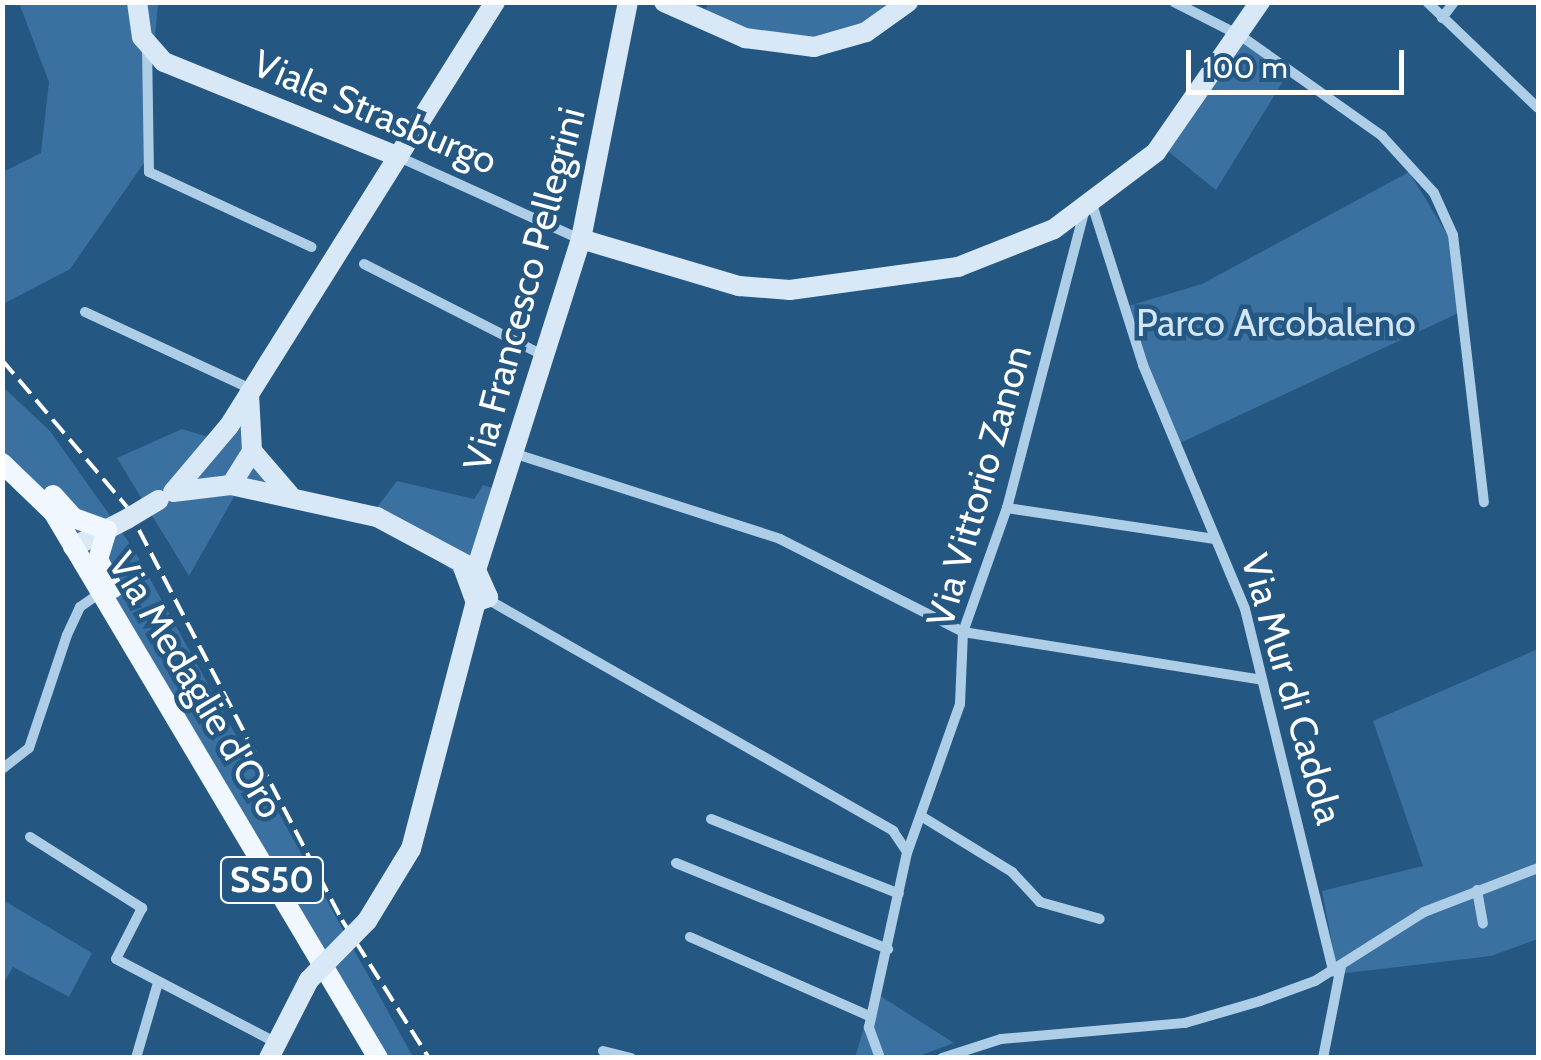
<!DOCTYPE html>
<style>
body{margin:0}
#map{position:relative;width:1541px;height:1060px;overflow:hidden;background:#255783;font-family:Cabin,sans-serif}
div>[style]{position:absolute}
[style*='--x']{left:calc(var(--x)*1px);top:calc(var(--y)*1px);width:calc(var(--w)*1px);rotate:calc(var(--a)*1deg)}
.green>*{inset:0;background:#3a71a0}
.street>*{height:10px;margin:-5px;padding:0 5px;transform-origin:5px;border-radius:5px;background:#aecee7}
.secondary>*{height:20px;margin:-10px;padding:0 10px;transform-origin:10px;border-radius:10px;background:#d8e8f6}
.primary>*{height:20px;margin:-10px;padding:0 10px;transform-origin:10px;border-radius:10px;background:#f0f7fe}
.rail>*{height:4px;margin-top:-2px;transform-origin:0;background:repeating-linear-gradient(90deg,#fff 0 18px,transparent 0 26px)}
.secondary-bridge>*{height:20px;margin:-10px;padding:0 10px;transform-origin:10px;border-radius:10px;background:#d8e8f6}
span{translate:-50% -50%;white-space:nowrap;text-align:center;line-height:1.15;-webkit-text-stroke:9px #255783;paint-order:stroke}
.shield-label span{padding:2px 8px;background:#255783;border:2px solid;border-radius:8px;-webkit-text-stroke-width:0}
.shield-label{font-size:35px;color:#fff;font-weight:700}
.street-label{font-size:38px;color:#fff}
.park-label{font-size:38px;color:#d2e6f6}
.frame{position:absolute;inset:0;border:5px solid #fff;pointer-events:none}
.scale{position:absolute;left:1186px;top:50px;width:218px;height:45px;box-sizing:border-box;border:5px solid #fff;border-top:0;padding-left:12px;font-size:30px;line-height:35px;white-space:nowrap;color:#fff;-webkit-text-stroke:8px #255783;paint-order:stroke}
</style>
<div id="map">
<div class="green">
<i style="clip-path:polygon(19px 3px,158px 3px,144px 163px,70px 269px,3px 304px,3px 172px,41px 153px,49px 82px)"></i>
<i style="clip-path:polygon(709px 3px,905px 3px,881px 29px,765px 47px,701px 17px)"></i>
<i style="clip-path:polygon(1242px 42px,1287px 75px,1216px 190px,1164px 148px)"></i>
<i style="clip-path:polygon(1409px 172px,1461px 257px,1465px 310px,1180px 443px,1125px 307px,1202px 284px)"></i>
<i style="clip-path:polygon(2px 386px,50px 431px,133px 548px,413px 1057px,371px 1057px,35px 494px,3px 475px)"></i>
<i style="clip-path:polygon(249px 415px,277px 488px,243px 481px,189px 576px,117px 458px,182px 429px,215px 439px)"></i>
<i style="clip-path:polygon(397px 481px,474px 499px,483px 485px,509px 493px,473px 587px,374px 511px)"></i>
<i style="clip-path:polygon(1538px 649px,1538px 939px,1491px 956px,1338px 974px,1322px 891px,1423px 866px,1373px 721px)"></i>
<i style="clip-path:polygon(3px 900px,92px 953px,69px 997px,13px 967px,3px 984px)"></i>
<i style="clip-path:polygon(874px 992px,954px 1043px,916px 1057px,855px 1058px)"></i>
</div>
<div class="street">
<i style="--x:1174;--y:2;--w:75;--a:26.9"></i>
<i style="--x:1241;--y:36;--w:173;--a:35.3"></i>
<i style="--x:1382;--y:136;--w:77;--a:47.6"></i>
<i style="--x:1434;--y:193;--w:46;--a:65.7"></i>
<i style="--x:1453;--y:235;--w:269;--a:83.4"></i>
<i style="--x:1427;--y:2;--w:153;--a:43.7"></i>
<i style="--x:1442;--y:18;--w:20;--a:-53"></i>
<i style="--x:147;--y:46;--w:126;--a:89.1"></i>
<i style="--x:149;--y:172;--w:179;--a:24.8"></i>
<i style="--x:399;--y:157;--w:199;--a:24.4"></i>
<i style="--x:1092;--y:204;--w:169;--a:72.4"></i>
<i style="--x:1143;--y:365;--w:264;--a:67.3"></i>
<i style="--x:1245;--y:609;--w:373;--a:76.3"></i>
<i style="--x:364;--y:264;--w:199;--a:27"></i>
<i style="--x:85;--y:312;--w:183;--a:24.9"></i>
<i style="--x:516;--y:454;--w:277;--a:17.8"></i>
<i style="--x:780;--y:539;--w:205;--a:26.9"></i>
<i style="--x:963;--y:632;--w:303;--a:9.1"></i>
<i style="--x:1007;--y:508;--w:210;--a:8.5"></i>
<i style="--x:487;--y:599;--w:468;--a:29.7"></i>
<i style="--x:893;--y:831;--w:25;--a:56"></i>
<i style="--x:2;--y:769;--w:34;--a:-38"></i>
<i style="--x:29;--y:748;--w:119;--a:-71.4"></i>
<i style="--x:67;--y:635;--w:31;--a:-65"></i>
<i style="--x:80;--y:607;--w:24;--a:-35"></i>
<i style="--x:921;--y:816;--w:107;--a:31.6"></i>
<i style="--x:1012;--y:872;--w:41;--a:47"></i>
<i style="--x:1040;--y:902;--w:62;--a:15.8"></i>
<i style="--x:711;--y:819;--w:202;--a:21.7"></i>
<i style="--x:30;--y:837;--w:133;--a:32.4"></i>
<i style="--x:142;--y:908;--w:57;--a:117"></i>
<i style="--x:116;--y:959;--w:177;--a:27.6"></i>
<i style="--x:676;--y:863;--w:229;--a:22.1"></i>
<i style="--x:1477;--y:890;--w:34;--a:80"></i>
<i style="--x:690;--y:937;--w:198;--a:23.8"></i>
<i style="--x:603;--y:1051;--w:29;--a:14"></i>
<i style="--x:136;--y:1058;--w:78;--a:-73.7"></i>
<i style="--x:880;--y:1058;--w:33;--a:-110"></i>
<i style="--x:869;--y:1027;--w:178;--a:-77.7"></i>
<i style="--x:907;--y:853;--w:158;--a:-70.4"></i>
<i style="--x:960;--y:704;--w:72;--a:-87.6"></i>
<i style="--x:963;--y:632;--w:132;--a:-70.5"></i>
<i style="--x:1007;--y:508;--w:309;--a:-75.4"></i>
<i style="--x:942;--y:1058;--w:62;--a:-17.9"></i>
<i style="--x:1001;--y:1039;--w:185;--a:-5"></i>
<i style="--x:1185;--y:1023;--w:78;--a:-16.3"></i>
<i style="--x:1260;--y:1001;--w:59;--a:-20"></i>
<i style="--x:1315;--y:981;--w:129;--a:-32.3"></i>
<i style="--x:1424;--y:912;--w:122;--a:-21.1"></i>
<i style="--x:1323;--y:1058;--w:94;--a:-78.9"></i>
</div>
<div class="secondary">
<i style="--x:137;--y:2;--w:35;--a:82"></i>
<i style="--x:142;--y:37;--w:33;--a:49"></i>
<i style="--x:164;--y:62;--w:253;--a:22"></i>
<i style="--x:664;--y:2;--w:89;--a:24"></i>
<i style="--x:745;--y:38;--w:70;--a:7.4"></i>
<i style="--x:814;--y:47;--w:54;--a:-16.1"></i>
<i style="--x:866;--y:32;--w:52;--a:-35.5"></i>
<i style="--x:581;--y:239;--w:165;--a:16.6"></i>
<i style="--x:739;--y:286;--w:51;--a:4.5"></i>
<i style="--x:790;--y:290;--w:170;--a:-7.8"></i>
<i style="--x:958;--y:267;--w:103;--a:-21.6"></i>
<i style="--x:1054;--y:229;--w:128;--a:-37"></i>
<i style="--x:1156;--y:152;--w:183;--a:-55.3"></i>
<i style="--x:252;--y:451;--w:57;--a:49.3"></i>
<i style="--x:231;--y:485;--w:40;--a:-58"></i>
<i style="--x:252;--y:451;--w:57;--a:-93"></i>
<i style="--x:174;--y:491;--w:85;--a:-49.8"></i>
<i style="--x:229;--y:426;--w:501;--a:-57.9"></i>
<i style="--x:173;--y:492;--w:58;--a:-6.9"></i>
<i style="--x:231;--y:485;--w:149;--a:12.4"></i>
<i style="--x:377;--y:517;--w:112;--a:28.2"></i>
<i style="--x:476;--y:570;--w:30;--a:66"></i>
<i style="--x:488;--y:597;--w:13;--a:157"></i>
<i style="--x:73;--y:547;--w:61;--a:-27.4"></i>
<i style="--x:463;--y:567;--w:37;--a:70"></i>
<i style="--x:476;--y:570;--w:347;--a:-72.4"></i>
<i style="--x:581;--y:239;--w:242;--a:-78.8"></i>
<i style="--x:367;--y:921;--w:84;--a:-58.6"></i>
<i style="--x:411;--y:849;--w:255;--a:-75.3"></i>
<i style="--x:269;--y:1058;--w:88;--a:-62.9"></i>
</div>
<div class="primary">
<i style="--x:2;--y:463;--w:71;--a:43.9"></i>
<i style="--x:53;--y:512;--w:635;--a:59.24"></i>
<i style="--x:53;--y:495;--w:31;--a:48"></i>
<i style="--x:74;--y:518;--w:35;--a:20"></i>
<i style="--x:107;--y:530;--w:30;--a:107"></i>
<i style="--x:98;--y:559;--w:33;--a:63"></i>
</div>
<div class="rail">
<i style="--x:2;--y:360;--w:193;--a:49.6"></i>
<i style="--x:127;--y:507;--w:466;--a:62.5"></i>
<i style="--x:342;--y:920;--w:163;--a:57.8"></i>
</div>
<div class="secondary-bridge">
<i style="--x:127;--y:519;--w:37;--a:-31"></i>
<i style="--x:309;--y:980;--w:83;--a:-45.5"></i>
</div>
<div class="shield-label">
<span style="left:272px;top:880px">SS50</span>
</div>
<div class="street-label">
<span style="left:375px;top:112px;rotate:23deg">Viale Strasburgo</span>
<span style="left:524px;top:289px;rotate:-75deg">Via Francesco Pellegrini</span>
<span style="left:979px;top:486px;rotate:-74deg">Via Vittorio Zanon</span>
<span style="left:196px;top:685px;rotate:59deg">Via Medaglie d'Oro</span>
<span style="left:1292px;top:689px;rotate:74deg">Via Mur di Cadola</span>
</div>
<div class="park-label">
<span style="left:1276px;top:323px">Parco Arcobaleno</span>
</div>
<div class="frame"></div>
<div class="scale">100 m</div>
</div>
